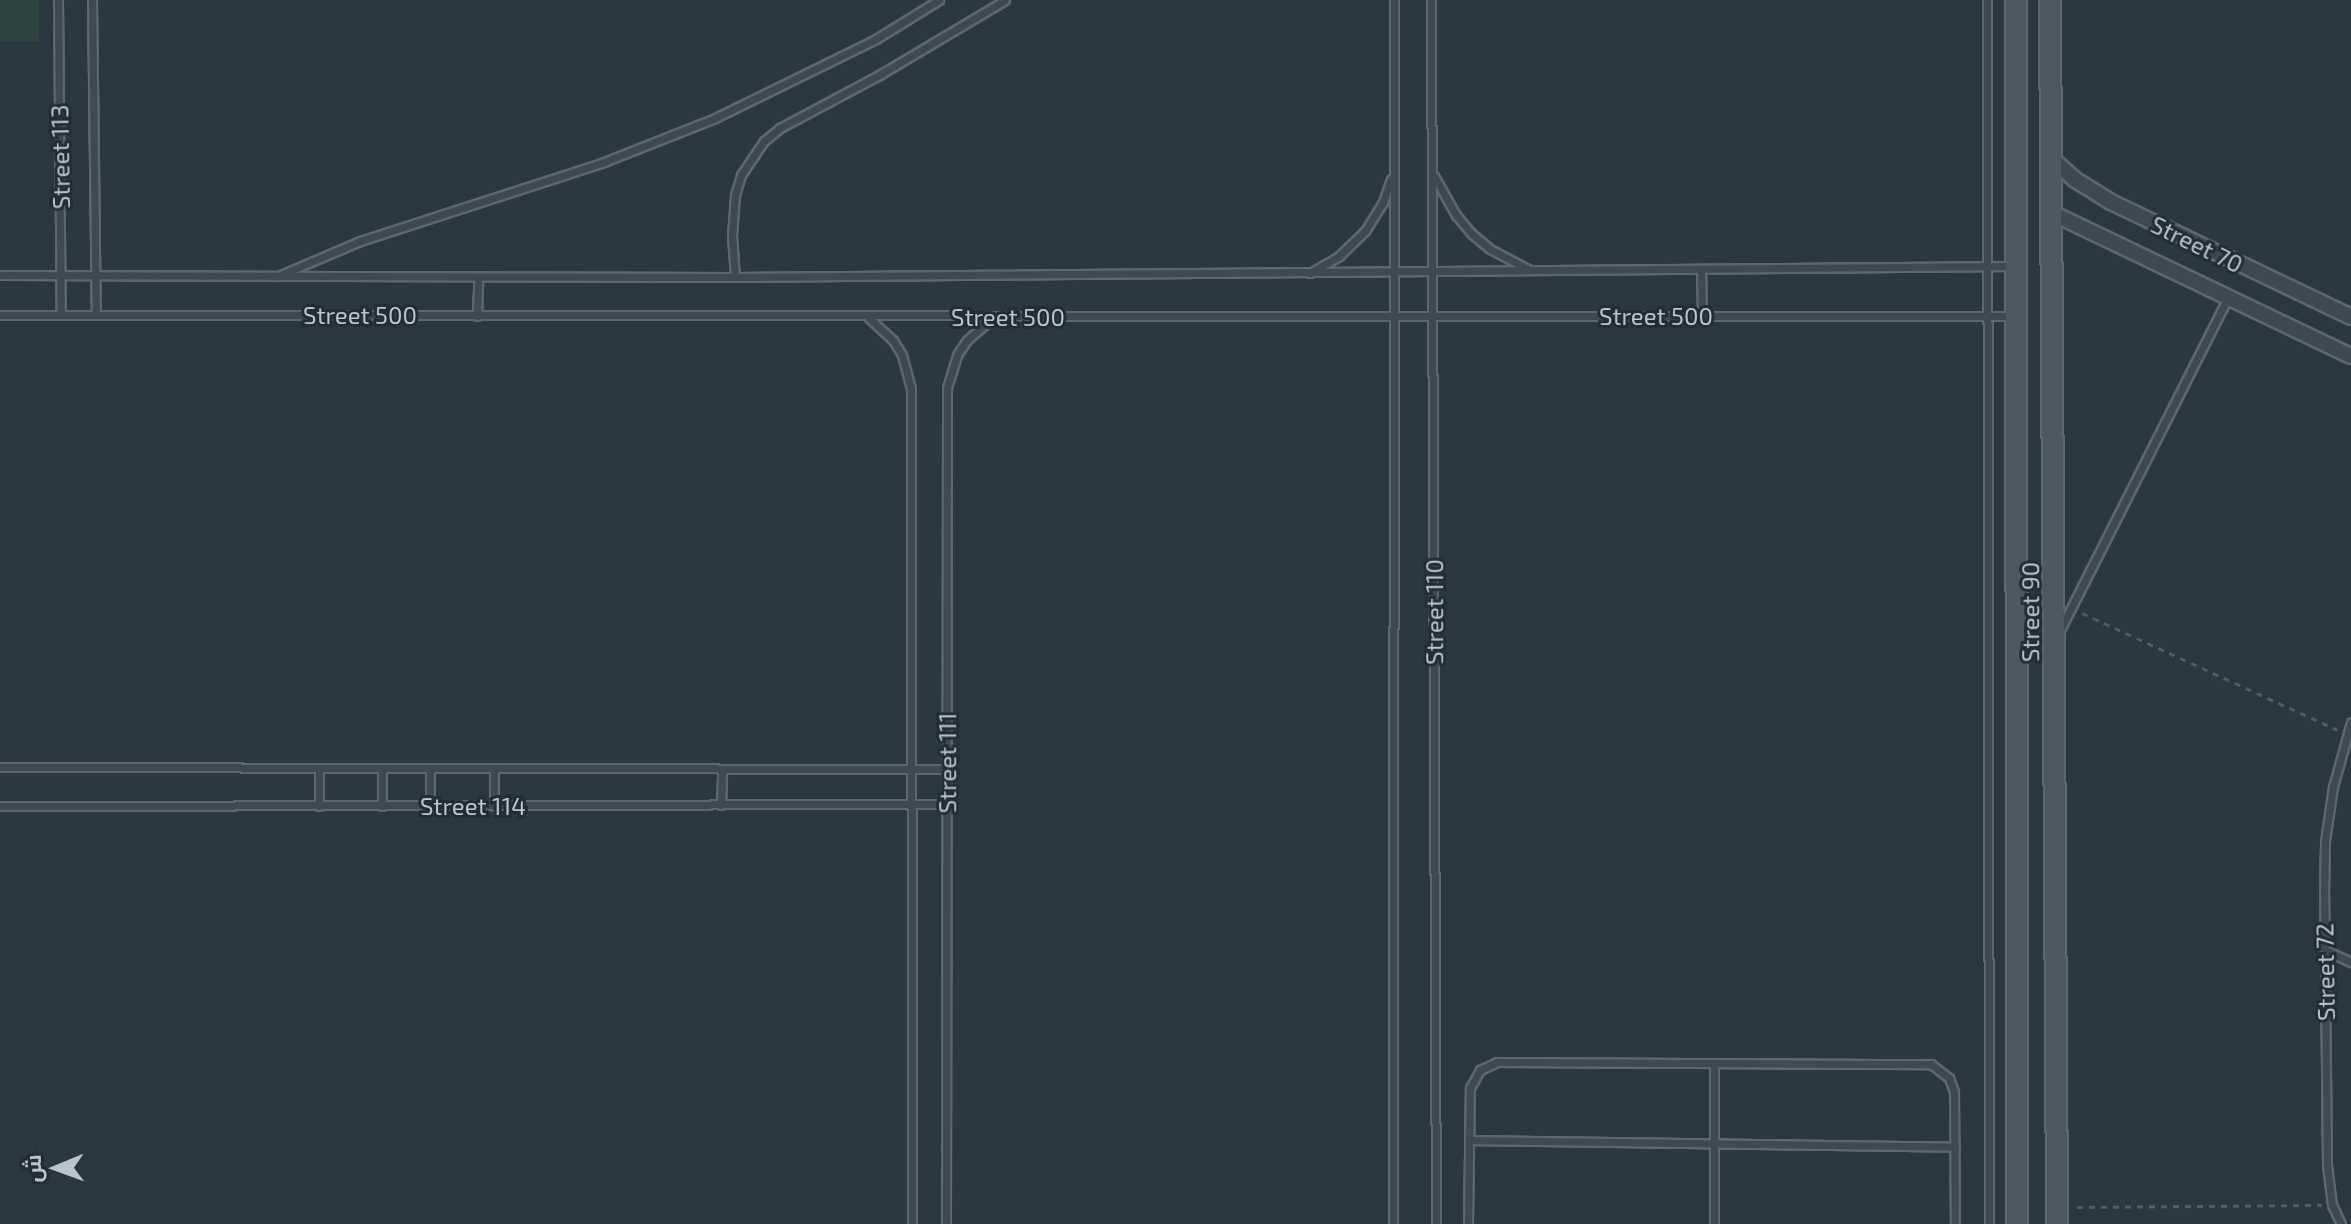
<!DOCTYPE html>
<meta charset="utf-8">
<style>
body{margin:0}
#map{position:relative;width:2351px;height:1224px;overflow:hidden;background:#2a3841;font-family:"Exo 2",Cairo,sans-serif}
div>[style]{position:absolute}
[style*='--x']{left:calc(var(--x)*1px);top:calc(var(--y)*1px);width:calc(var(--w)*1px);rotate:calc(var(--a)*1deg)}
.green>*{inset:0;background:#2d4441;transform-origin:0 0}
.path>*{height:3px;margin-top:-1.5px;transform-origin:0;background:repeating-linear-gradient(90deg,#4c605e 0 6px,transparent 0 12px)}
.roads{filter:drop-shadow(2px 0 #5c676e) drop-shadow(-2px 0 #5c676e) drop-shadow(0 2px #5c676e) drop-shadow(0 -2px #5c676e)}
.lane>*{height:7px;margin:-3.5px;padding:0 3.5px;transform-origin:3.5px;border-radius:3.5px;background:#3e4951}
.street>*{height:14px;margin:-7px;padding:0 7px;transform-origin:7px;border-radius:7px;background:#3e4951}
.secondary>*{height:20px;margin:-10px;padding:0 10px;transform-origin:10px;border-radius:10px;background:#4c5963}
span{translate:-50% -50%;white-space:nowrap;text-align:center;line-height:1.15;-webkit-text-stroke:6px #222e36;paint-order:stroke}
.street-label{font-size:24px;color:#bbc4cb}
.north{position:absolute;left:16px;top:1128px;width:80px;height:80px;-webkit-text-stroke:6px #222e36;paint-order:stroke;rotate:269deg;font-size:22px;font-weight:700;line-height:32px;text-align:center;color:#bbc4cb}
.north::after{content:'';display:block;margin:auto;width:28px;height:36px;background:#bbc4cb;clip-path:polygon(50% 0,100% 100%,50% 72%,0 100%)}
</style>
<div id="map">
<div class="green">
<i style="left:0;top:0;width:39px;height:41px"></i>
</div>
<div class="path">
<i style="--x:2082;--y:613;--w:281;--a:24.6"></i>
<i style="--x:2077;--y:1207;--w:245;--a:-0.5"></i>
</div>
<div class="roads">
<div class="lane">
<i style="--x:58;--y:0;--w:315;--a:89.5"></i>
<i style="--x:92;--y:0;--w:314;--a:89.3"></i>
<i style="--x:1431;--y:0;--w:1224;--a:89.77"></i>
<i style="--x:1987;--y:0;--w:1224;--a:89.91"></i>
<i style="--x:1434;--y:176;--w:45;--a:60.6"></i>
<i style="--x:1456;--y:215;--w:25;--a:50"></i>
<i style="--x:1472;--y:234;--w:23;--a:40"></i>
<i style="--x:1490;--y:249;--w:43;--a:27.8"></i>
<i style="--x:1701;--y:269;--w:47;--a:88.8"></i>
<i style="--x:1310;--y:273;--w:34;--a:-30"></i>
<i style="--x:1339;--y:256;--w:36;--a:-44"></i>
<i style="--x:1365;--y:231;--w:34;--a:-58"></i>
<i style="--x:1383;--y:202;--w:24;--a:-71"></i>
<i style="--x:0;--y:275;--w:735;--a:0.16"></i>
<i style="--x:735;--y:277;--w:1279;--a:-0.49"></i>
<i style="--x:278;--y:276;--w:89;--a:-23.1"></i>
<i style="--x:360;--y:241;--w:256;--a:-17.9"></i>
<i style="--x:604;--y:162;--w:119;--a:-21.6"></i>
<i style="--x:715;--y:118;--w:179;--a:-26.1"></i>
<i style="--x:876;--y:39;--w:74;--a:-31.8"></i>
<i style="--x:735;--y:277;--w:41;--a:-94.2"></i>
<i style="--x:732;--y:236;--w:41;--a:-85.8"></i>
<i style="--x:735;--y:195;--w:21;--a:-73"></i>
<i style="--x:741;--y:175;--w:41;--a:-55.9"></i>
<i style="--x:764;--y:141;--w:21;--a:-39"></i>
<i style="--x:780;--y:128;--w:115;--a:-28.1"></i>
<i style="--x:881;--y:74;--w:144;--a:-30.8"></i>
<i style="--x:0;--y:315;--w:2014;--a:0.03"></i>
<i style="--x:477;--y:316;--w:38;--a:-88"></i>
<i style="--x:869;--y:318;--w:33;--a:43"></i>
<i style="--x:893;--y:340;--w:17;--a:59"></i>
<i style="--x:902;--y:355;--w:35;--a:75"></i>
<i style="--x:911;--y:389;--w:835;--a:89.93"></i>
<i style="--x:2060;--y:630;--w:372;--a:-63.2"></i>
<i style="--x:0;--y:767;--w:946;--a:0.12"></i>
<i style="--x:319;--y:768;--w:38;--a:90"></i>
<i style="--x:382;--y:768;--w:38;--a:90"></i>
<i style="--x:430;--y:768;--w:38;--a:90"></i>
<i style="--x:494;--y:768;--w:38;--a:90"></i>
<i style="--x:721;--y:805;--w:36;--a:-88"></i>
<i style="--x:0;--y:806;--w:947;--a:-0.12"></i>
<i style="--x:2325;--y:950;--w:29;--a:25"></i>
<i style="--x:1469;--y:1140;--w:486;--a:0.8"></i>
<i style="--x:946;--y:1224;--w:836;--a:-89.93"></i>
<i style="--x:947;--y:388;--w:34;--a:-73"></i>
<i style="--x:957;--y:355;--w:18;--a:-56"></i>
<i style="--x:967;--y:340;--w:33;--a:-41"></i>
<i style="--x:1393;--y:1224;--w:1224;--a:-89.95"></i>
<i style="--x:1468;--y:1224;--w:136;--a:-89.2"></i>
<i style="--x:1470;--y:1088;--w:21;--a:-61"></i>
<i style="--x:1480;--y:1070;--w:19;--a:-25"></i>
<i style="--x:1497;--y:1062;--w:434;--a:0.3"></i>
<i style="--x:1931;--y:1064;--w:23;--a:38"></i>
<i style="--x:1949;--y:1078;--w:15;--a:70"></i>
<i style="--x:1954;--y:1092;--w:132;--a:89.6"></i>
<i style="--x:1714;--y:1224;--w:161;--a:-90"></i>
<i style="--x:2341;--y:1224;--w:21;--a:-115"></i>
<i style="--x:2332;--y:1205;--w:40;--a:-97.1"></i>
<i style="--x:2327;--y:1165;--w:270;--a:-90.6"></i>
<i style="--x:2324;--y:895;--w:54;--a:-88.9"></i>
<i style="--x:2325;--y:841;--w:55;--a:-81.6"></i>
<i style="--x:2333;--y:787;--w:67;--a:-74.5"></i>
</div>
<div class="street">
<i style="--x:2051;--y:158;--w:31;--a:42"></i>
<i style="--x:2074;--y:179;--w:44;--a:31.9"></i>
<i style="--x:2111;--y:202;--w:266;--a:25.6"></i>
<i style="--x:2052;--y:213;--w:331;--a:25.6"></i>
</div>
<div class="secondary">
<i style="--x:2016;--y:0;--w:1224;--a:89.95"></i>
<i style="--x:2050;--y:0;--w:1224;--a:89.67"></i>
</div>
</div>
<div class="street-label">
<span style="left:60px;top:157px;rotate:-91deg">Street 113</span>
<span style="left:2197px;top:244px;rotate:26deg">Street 70</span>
<span style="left:360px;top:315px">Street 500</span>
<span style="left:1656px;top:316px">Street 500</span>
<span style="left:1008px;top:317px">Street 500</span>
<span style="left:1434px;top:612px;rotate:-90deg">Street 110</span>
<span style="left:2030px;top:612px;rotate:-90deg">Street 90</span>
<span style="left:947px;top:763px;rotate:-90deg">Street 111</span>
<span style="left:473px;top:806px">Street 114</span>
<span style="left:2325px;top:972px;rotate:-91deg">Street 72</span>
</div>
<div class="north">ش</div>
</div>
